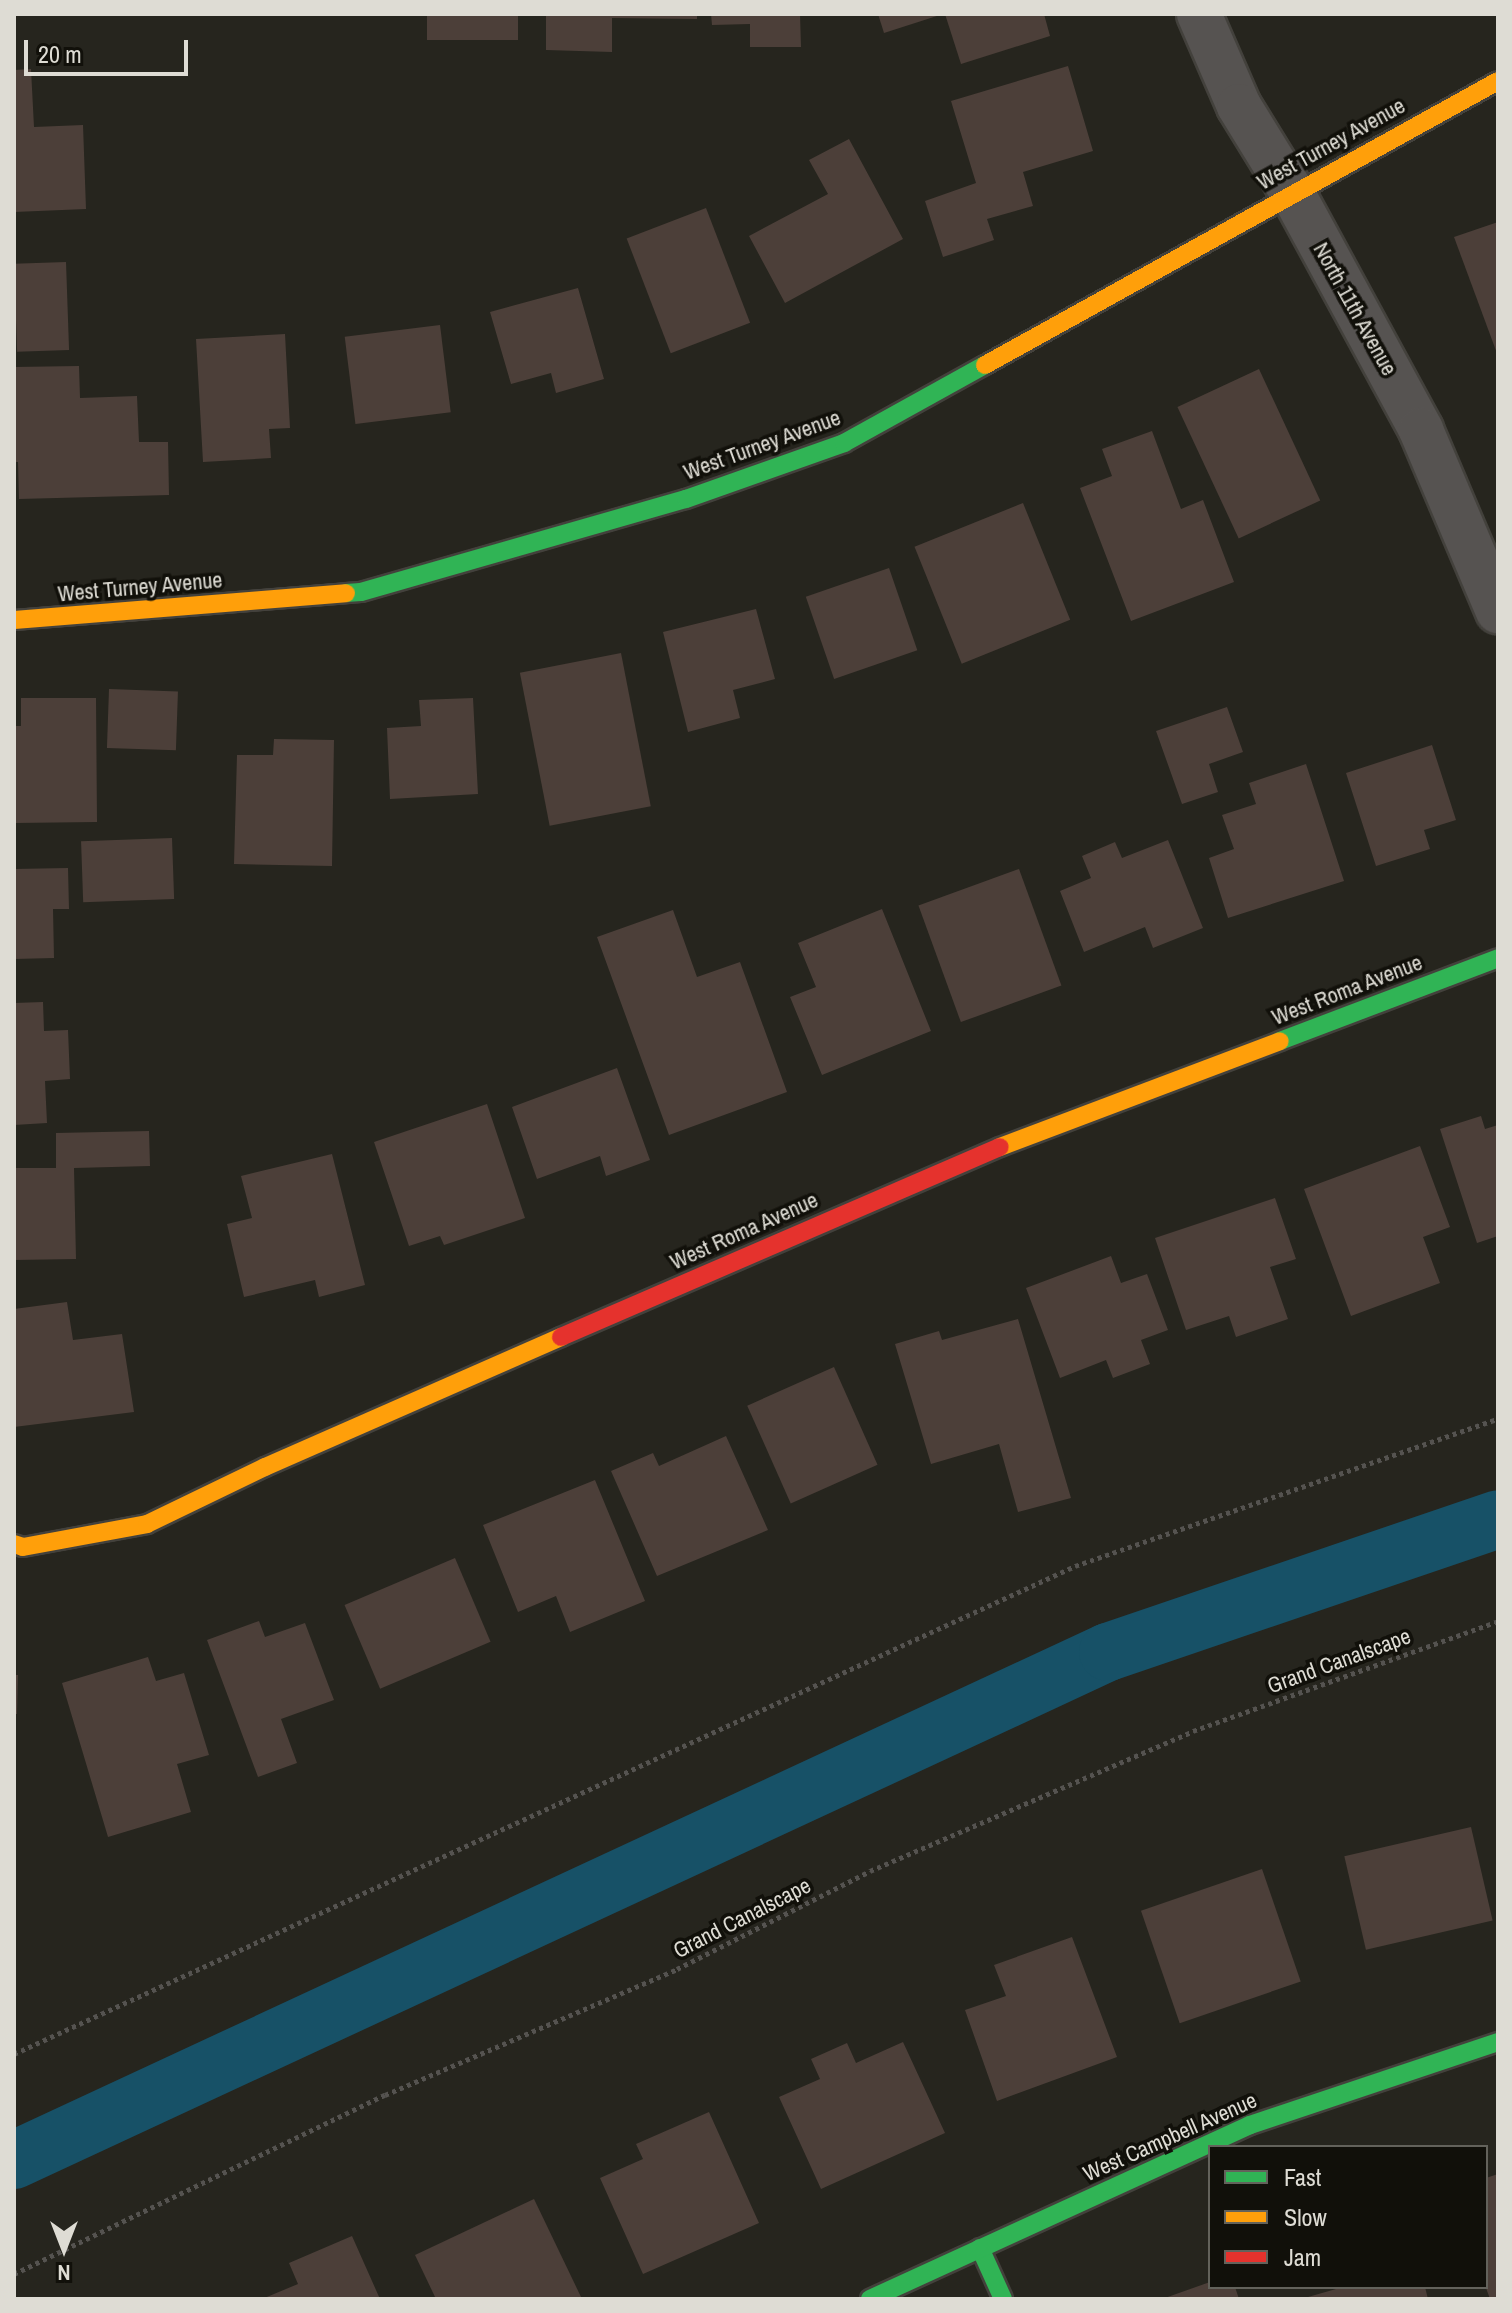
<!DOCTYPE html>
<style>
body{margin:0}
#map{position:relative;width:1512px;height:2313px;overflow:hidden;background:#26251e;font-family:"Archivo Narrow",sans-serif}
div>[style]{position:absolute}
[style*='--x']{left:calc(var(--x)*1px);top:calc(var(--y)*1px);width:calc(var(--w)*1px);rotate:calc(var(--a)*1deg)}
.canal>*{height:58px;margin:-29px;padding:0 29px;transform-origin:29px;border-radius:29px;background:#175167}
.building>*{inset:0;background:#4c3f39;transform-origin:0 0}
.path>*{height:5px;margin-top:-2.5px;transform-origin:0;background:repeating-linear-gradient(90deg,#555350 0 4px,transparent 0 8px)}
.roads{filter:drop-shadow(2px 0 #43413c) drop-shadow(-2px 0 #43413c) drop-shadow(0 2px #43413c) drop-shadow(0 -2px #43413c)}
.street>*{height:44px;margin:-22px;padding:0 22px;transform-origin:22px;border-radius:22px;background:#565351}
.fast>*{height:18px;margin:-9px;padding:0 9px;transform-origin:9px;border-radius:9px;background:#30b455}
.slow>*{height:18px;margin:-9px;padding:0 9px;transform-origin:9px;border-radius:9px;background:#ff9f0a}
.jam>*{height:18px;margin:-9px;padding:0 9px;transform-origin:9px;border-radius:9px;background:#e5322d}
span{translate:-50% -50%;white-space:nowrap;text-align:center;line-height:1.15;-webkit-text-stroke:7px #11100a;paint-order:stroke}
.street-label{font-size:22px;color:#dedcd4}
.frame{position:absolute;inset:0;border:16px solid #dedcd4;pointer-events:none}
.legend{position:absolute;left:1208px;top:2145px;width:280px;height:144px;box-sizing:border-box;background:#11100a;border:2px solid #63625b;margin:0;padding:10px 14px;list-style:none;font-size:24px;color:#dedcd4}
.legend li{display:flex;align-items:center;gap:16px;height:40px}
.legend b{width:40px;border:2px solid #63625b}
.north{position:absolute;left:24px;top:2209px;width:80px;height:80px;-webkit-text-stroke:6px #11100a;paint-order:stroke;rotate:180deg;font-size:22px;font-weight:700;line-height:32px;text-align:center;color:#dedcd4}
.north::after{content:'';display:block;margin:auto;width:28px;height:36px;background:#dedcd4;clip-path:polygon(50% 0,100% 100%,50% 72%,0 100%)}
.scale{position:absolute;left:24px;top:40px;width:164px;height:36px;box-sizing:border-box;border:4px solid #dedcd4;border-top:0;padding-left:10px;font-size:24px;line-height:28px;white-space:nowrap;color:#dedcd4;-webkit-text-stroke:6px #11100a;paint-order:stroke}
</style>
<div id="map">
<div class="canal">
<i style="--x:14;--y:2160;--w:1206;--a:-24.91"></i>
<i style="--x:1108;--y:1652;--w:412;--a:-18.8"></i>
</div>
<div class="building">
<i style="left:427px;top:14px;width:91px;height:26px"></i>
<i style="clip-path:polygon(546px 14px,697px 14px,697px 19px,612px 18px,612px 52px,546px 50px)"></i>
<i style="clip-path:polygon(711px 14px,800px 14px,801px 47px,750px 47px,750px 24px,712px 25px)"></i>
<i style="clip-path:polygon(878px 14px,940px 14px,940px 15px,884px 33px)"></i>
<i style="clip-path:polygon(945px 14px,1044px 14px,1050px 36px,961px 64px)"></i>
<i style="clip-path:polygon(1068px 66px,1093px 151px,1023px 172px,1033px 206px,987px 219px,994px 240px,943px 257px,925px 201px,976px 183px,951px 101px)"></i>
<i style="clip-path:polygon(31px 69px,34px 127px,83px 125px,86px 209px,14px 212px,14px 70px)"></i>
<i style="clip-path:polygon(849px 139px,903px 239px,785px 303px,749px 236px,828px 194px,809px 160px)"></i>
<i style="left:706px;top:208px;width:123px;height:85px;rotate:69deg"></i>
<i style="clip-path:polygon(1498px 222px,1498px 356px,1454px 237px)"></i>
<i style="left:66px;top:262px;width:88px;height:52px;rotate:88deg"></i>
<i style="clip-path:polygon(578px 288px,604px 379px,556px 393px,551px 373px,511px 384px,490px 312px)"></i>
<i style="left:440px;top:325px;width:88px;height:96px;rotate:83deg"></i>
<i style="clip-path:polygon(285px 334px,290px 428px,269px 429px,271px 458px,203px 462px,196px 339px)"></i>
<i style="clip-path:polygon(79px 366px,80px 398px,137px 396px,139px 442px,168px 442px,169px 495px,19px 499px,18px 462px,14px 462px,14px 367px)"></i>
<i style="left:1259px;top:369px;width:145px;height:90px;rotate:65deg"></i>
<i style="clip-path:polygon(1152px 431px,1181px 509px,1203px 500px,1234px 582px,1131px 621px,1080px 488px,1112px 476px,1102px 449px)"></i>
<i style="left:1023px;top:503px;width:126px;height:117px;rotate:68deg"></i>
<i style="left:889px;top:568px;width:87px;height:88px;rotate:71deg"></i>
<i style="clip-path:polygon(756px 609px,775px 679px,733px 690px,740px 718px,688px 732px,663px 632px)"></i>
<i style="left:621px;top:653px;width:156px;height:103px;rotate:79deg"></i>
<i style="left:109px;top:689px;width:69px;height:59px;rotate:2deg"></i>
<i style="clip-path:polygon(21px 698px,96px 698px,97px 822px,14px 823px,14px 726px,21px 726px)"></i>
<i style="clip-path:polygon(473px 698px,478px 794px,390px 799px,387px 728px,421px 726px,419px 700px)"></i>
<i style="clip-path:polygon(1227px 707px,1243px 752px,1209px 764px,1218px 792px,1182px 804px,1156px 731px)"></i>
<i style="clip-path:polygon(274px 739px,334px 740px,332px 866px,234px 864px,237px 755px,273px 755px)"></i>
<i style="clip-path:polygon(1432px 745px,1456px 820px,1424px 830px,1430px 849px,1376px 866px,1346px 773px)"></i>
<i style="clip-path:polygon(1306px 764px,1344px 881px,1228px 918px,1209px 858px,1234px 849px,1222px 815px,1256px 804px,1249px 783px)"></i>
<i style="left:172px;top:838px;width:61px;height:91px;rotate:88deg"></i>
<i style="clip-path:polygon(1168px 840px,1203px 928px,1153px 948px,1145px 927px,1084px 952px,1060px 891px,1091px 878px,1082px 856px,1115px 842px,1122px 858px)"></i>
<i style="clip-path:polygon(68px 868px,69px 909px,53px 909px,54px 958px,14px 959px,14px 869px)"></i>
<i style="left:1019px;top:869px;width:124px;height:107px;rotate:70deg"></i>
<i style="clip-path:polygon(882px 909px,931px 1031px,822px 1075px,790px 997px,816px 987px,798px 943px)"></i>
<i style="clip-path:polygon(673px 910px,697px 977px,740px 962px,787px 1092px,669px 1135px,597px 937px)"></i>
<i style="clip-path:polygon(43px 1002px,44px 1031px,68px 1030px,70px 1079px,45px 1081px,47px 1123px,14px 1125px,14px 1003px)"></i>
<i style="clip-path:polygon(617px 1068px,650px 1160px,606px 1176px,600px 1156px,537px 1179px,512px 1107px)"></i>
<i style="clip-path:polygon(487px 1104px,525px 1218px,444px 1245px,440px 1236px,409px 1246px,374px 1142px)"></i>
<i style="clip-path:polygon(1481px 1116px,1485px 1129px,1498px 1125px,1498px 1236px,1477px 1243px,1440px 1129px)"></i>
<i style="clip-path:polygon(149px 1131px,150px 1166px,74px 1168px,76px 1259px,14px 1260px,14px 1168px,56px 1168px,56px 1133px)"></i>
<i style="clip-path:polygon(1420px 1146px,1450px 1227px,1423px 1237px,1440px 1283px,1351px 1316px,1304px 1189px)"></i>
<i style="clip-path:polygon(332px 1154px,365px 1285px,319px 1297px,315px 1280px,244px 1297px,227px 1224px,252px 1218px,241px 1176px)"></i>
<i style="clip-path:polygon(1275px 1198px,1296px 1259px,1270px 1267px,1288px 1319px,1236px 1337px,1229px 1316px,1186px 1330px,1155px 1238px)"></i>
<i style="clip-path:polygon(1111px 1256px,1121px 1283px,1147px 1274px,1168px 1330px,1141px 1340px,1150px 1364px,1113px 1378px,1106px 1360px,1060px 1378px,1026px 1288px)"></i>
<i style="clip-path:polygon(67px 1302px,73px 1340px,122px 1334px,134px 1412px,14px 1427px,14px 1309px)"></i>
<i style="clip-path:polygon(1018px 1319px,1071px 1498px,1018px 1512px,999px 1444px,931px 1464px,895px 1344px,939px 1331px,942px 1340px)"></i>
<i style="left:834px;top:1367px;width:107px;height:95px;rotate:66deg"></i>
<i style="clip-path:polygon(726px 1436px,768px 1530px,657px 1576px,611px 1471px,653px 1453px,659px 1466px)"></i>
<i style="clip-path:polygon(595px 1480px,645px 1601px,570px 1632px,556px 1596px,518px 1612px,483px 1525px)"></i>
<i style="left:455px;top:1558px;width:91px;height:120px;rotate:67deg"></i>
<i style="clip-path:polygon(259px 1621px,265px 1637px,305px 1623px,334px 1700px,281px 1719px,297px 1763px,258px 1777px,207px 1640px)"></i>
<i style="clip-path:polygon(148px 1657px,156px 1681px,184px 1673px,209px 1755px,177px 1764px,191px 1812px,108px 1837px,62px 1683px)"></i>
<i style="clip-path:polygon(14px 1675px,18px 1675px,17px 1714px,14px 1714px)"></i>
<i style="left:1471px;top:1827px;width:96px;height:130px;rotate:77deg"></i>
<i style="left:1262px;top:1869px;width:119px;height:128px;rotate:71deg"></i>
<i style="clip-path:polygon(1072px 1937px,1117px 2057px,997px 2101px,965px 2010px,1006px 1996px,994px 1965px)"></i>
<i style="clip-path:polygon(903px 2042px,945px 2133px,821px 2189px,779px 2097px,820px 2079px,811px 2059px,847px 2043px,856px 2063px)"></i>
<i style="clip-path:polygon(709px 2112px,759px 2223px,643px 2274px,600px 2178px,643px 2159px,636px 2144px)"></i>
<i style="clip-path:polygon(1498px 2174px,1498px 2299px,1490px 2299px,1486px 2288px,1486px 2178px)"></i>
<i style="clip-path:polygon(534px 2199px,582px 2299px,436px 2299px,415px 2255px)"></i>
<i style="clip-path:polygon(352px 2236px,380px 2299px,262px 2299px,298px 2284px,289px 2263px)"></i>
<i style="clip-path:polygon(1210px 2282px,1210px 2287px,1235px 2287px,1239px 2299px,1162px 2299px)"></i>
<i style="clip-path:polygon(1343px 2287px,1425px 2287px,1428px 2299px,1301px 2299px)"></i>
</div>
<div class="path">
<i style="--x:14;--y:2054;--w:1168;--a:-24.7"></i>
<i style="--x:1075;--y:1566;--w:448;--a:-19.2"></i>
<i style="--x:14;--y:2274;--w:412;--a:-25.8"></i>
<i style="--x:385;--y:2095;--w:318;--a:-23.3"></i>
<i style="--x:677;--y:1969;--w:216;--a:-26.9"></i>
<i style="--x:870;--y:1871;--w:352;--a:-23.4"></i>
<i style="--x:1193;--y:1731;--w:324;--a:-19.8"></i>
</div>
<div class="roads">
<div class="street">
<i style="--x:1199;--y:14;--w:100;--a:66.5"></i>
<i style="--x:1239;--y:106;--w:101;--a:58.4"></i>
<i style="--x:1292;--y:192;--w:271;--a:61.5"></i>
<i style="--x:1421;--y:430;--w:197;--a:67"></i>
</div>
<div class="fast">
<i style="--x:346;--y:593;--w:15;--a:-4"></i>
<i style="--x:361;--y:592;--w:338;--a:-16"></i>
<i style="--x:686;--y:499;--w:168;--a:-19.5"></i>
<i style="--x:844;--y:443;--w:161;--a:-29"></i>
<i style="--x:1280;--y:1041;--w:233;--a:-20.8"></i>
<i style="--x:980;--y:2248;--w:56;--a:65.7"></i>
<i style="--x:870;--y:2299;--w:418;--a:-24.6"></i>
<i style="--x:1250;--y:2125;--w:262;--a:-18.5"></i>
</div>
<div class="slow">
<i style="--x:985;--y:365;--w:586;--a:-28.97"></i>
<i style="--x:14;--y:620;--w:333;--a:-4.6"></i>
<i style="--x:1000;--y:1147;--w:299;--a:-20.7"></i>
<i style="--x:14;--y:1544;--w:9;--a:18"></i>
<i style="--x:23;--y:1547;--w:126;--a:-10.5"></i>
<i style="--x:147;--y:1524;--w:131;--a:-25.8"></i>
<i style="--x:265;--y:1467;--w:323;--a:-23.7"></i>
</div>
<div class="jam">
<i style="--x:561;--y:1337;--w:478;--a:-23.4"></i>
</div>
</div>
<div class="street-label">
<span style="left:1331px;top:144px;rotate:-29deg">West Turney Avenue</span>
<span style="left:1355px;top:309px;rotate:61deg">North 11th Avenue</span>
<span style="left:762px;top:445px;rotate:-20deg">West Turney Avenue</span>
<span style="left:140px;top:587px;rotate:-5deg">West Turney Avenue</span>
<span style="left:1347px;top:990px;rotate:-21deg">West Roma Avenue</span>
<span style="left:744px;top:1231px;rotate:-24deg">West Roma Avenue</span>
<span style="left:1339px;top:1661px;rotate:-20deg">Grand Canalscape</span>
<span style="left:742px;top:1918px;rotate:-27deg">Grand Canalscape</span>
<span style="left:1170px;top:2137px;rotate:-24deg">West Campbell Avenue</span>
</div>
<div class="frame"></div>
<ul class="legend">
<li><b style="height:10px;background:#30b455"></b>Fast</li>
<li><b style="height:10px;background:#ff9f0a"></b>Slow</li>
<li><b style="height:10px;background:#e5322d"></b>Jam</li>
</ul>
<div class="north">N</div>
<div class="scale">20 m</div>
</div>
